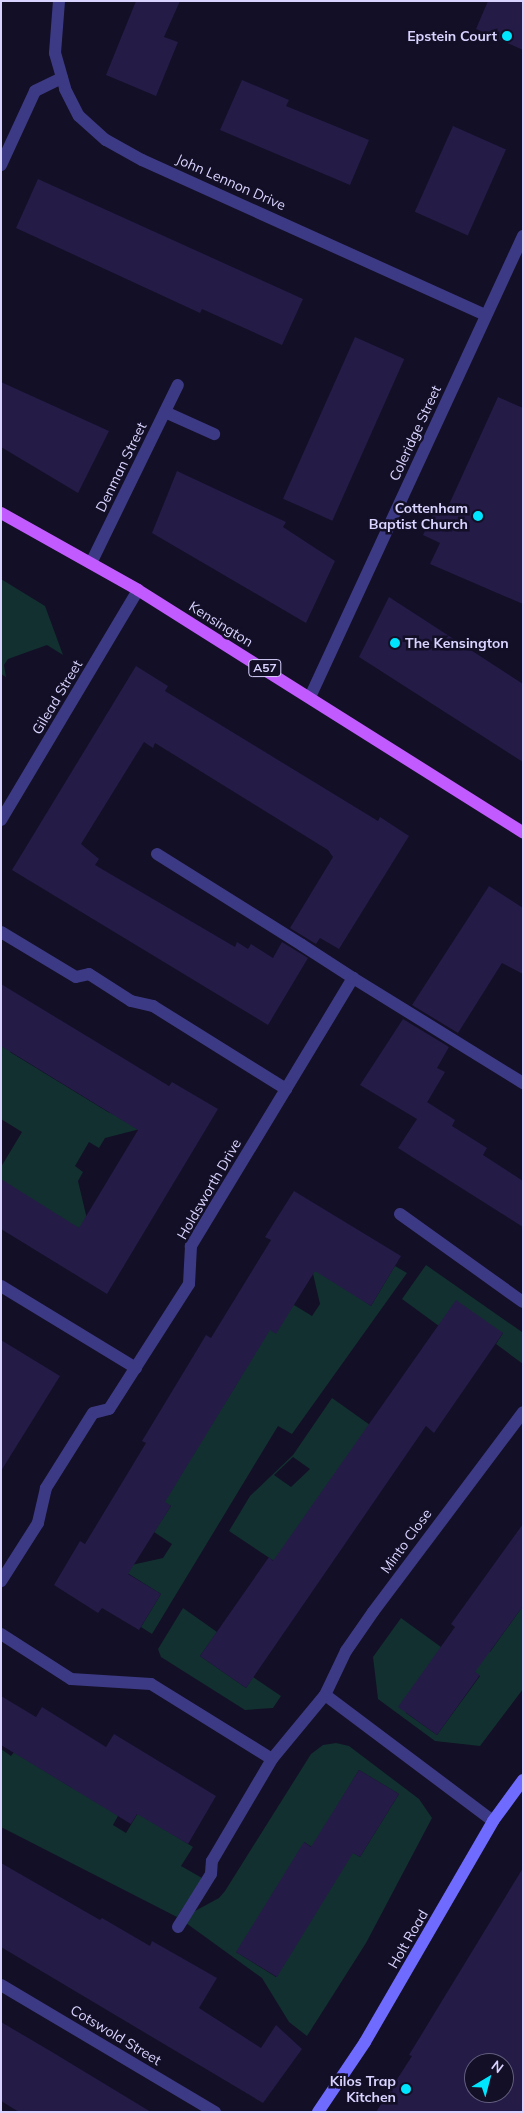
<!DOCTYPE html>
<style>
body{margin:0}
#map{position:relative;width:524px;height:2113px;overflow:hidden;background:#130f26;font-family:Mulish,sans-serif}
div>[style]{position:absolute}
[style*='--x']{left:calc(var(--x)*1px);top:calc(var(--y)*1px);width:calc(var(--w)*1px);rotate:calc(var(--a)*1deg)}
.green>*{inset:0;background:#12302f}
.building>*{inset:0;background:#241b47;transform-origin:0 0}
.service>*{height:12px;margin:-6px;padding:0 6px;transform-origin:6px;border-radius:6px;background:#3d3a85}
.minor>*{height:12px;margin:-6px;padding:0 6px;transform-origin:6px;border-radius:6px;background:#3d3a85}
.secondary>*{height:12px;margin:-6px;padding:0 6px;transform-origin:6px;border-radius:6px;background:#6f6bff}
.primary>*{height:12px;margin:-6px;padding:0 6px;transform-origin:6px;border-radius:6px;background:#c25bff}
.dots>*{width:14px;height:14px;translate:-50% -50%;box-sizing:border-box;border:2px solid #130f26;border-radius:50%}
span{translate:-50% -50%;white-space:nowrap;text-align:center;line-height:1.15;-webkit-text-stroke:5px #130f26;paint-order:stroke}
.shield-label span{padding:1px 4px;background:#130f26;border:1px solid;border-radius:4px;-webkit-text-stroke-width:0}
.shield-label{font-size:12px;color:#d9d4ff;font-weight:700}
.poi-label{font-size:14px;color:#d9d4ff;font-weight:700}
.right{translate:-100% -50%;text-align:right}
.left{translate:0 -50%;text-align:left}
.street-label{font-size:14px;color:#d9d4ff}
.frame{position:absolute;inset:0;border:2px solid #d9d4ff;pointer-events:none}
.north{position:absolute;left:464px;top:2053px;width:50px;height:50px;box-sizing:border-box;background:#130f26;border:1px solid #625e7d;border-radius:50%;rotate:37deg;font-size:14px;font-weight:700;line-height:20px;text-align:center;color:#d9d4ff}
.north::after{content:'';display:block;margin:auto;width:18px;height:22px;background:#00e5ff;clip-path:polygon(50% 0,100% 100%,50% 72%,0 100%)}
</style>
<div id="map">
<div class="green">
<i style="clip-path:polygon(1px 579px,45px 606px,63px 655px,47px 645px,8px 659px,4px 665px,6px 677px,1px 674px)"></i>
<i style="clip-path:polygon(1px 1034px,14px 1042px,10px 1052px,108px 1112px,144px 1128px,105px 1138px,99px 1148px,89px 1142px,75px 1166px,83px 1172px,78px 1181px,87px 1219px,81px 1229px,1px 1190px,1px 1167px,22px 1132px,1px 1119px)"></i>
<i style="clip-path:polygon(311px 1265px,371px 1306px,395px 1266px,407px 1273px,292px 1434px,278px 1426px,152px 1634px,141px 1627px,161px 1594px,124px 1571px,127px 1566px,163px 1558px,172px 1544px,154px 1532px,171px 1506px,162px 1501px,235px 1387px,268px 1328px,294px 1305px,312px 1316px,320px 1304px)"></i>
<i style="clip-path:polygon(426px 1265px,522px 1332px,523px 1364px,496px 1344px,503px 1333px,439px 1326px,402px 1299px)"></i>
<i style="clip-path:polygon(evenodd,332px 1398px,370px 1425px,274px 1561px,229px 1531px,250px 1496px,293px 1455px,332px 1398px,293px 1457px,310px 1469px,291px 1487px,274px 1475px,293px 1457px)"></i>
<i style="clip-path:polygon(523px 1606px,523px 1689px,480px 1746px,435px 1741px,378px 1699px,373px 1657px,401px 1618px,441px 1647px,406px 1713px,437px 1735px,480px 1676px,447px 1652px,462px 1632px,490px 1652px)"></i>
<i style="clip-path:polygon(183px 1608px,217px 1632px,200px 1656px,246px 1688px,253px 1677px,281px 1696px,273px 1708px,245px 1710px,161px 1657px,158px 1649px)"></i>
<i style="clip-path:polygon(100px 1743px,124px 1805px,113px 1825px,126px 1833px,138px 1813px,193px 1847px,181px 1866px,202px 1878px,177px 1917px,1px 1827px,1px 1749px,11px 1756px,14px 1752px,72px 1788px)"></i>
<i style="clip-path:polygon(evenodd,336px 1743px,349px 1746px,419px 1799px,432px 1818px,366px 1943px,307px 2036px,289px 2022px,262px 1978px,186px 1923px,195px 1911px,219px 1898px,225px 1891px,311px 1754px,323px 1745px,336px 1743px,359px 1770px,399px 1794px,360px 1857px,321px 1833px,359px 1770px,336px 1743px,304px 1842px,343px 1867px,304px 1930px,304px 1842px,336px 1743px,296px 1945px,276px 1977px,236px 1952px,296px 1945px)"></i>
</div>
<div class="building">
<i style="clip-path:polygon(136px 1px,180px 1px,164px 37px,178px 42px,156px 96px,106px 75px)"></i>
<i style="clip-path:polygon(488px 1px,523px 1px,523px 50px,476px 29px)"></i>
<i style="clip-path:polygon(242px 80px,289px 100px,286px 106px,369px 140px,350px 185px,220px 130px)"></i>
<i style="left:453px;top:126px;width:58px;height:94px;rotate:24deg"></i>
<i style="clip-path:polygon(38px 179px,303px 299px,282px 345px,202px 309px,200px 313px,16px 228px)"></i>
<i style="left:355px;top:337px;width:54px;height:177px;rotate:24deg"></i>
<i style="clip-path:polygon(1px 382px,109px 431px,78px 493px,1px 447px)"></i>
<i style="clip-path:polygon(498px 397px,523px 408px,523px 604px,430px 564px,440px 543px,423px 535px,438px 504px,447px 509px)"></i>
<i style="clip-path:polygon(177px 471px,286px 522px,283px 527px,335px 561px,306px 623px,152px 533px)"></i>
<i style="clip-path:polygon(389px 597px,523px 684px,523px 762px,359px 657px)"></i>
<i style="clip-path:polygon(136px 666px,168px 686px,165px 691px,378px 821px,380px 817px,409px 836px,339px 949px,320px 938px,316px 944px,290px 928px,333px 857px,328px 850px,155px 743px,153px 748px,144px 742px,81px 844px,99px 859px,95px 865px,235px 947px,237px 942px,248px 949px,251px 944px,273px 958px,282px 942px,308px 958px,268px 1025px,12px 870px)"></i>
<i style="clip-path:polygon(489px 886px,523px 908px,523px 974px,502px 963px,458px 1033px,412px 1005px)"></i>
<i style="clip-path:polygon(1px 984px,169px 1086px,172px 1082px,218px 1109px,107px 1294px,1px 1229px,1px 1179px,79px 1228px,138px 1130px,1px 1046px)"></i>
<i style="clip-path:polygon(403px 1019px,449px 1047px,437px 1068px,445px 1072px,419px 1116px,427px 1102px,455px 1120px,452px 1126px,487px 1148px,483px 1155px,523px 1181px,523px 1227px,398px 1148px,417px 1119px,360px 1085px)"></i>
<i style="clip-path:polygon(294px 1191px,401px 1256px,371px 1306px,315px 1271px,276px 1334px,270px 1330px,165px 1502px,171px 1506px,128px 1574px,161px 1594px,139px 1630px,102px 1608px,98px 1613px,54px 1585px,80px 1541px,85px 1544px,146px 1443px,142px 1441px,191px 1360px,206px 1335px,211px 1338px,271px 1240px,265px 1237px)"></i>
<i style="clip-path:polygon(456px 1300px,503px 1333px,434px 1433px,426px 1426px,246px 1688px,200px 1656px,269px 1557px,273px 1561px)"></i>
<i style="clip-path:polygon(1px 1340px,60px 1376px,1px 1471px)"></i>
<i style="clip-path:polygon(523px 1524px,523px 1606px,475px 1672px,480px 1675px,437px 1735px,398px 1707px,455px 1627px,451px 1624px)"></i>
<i style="clip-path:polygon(1px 1696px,36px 1717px,42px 1707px,106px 1747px,114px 1734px,216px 1796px,188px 1844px,137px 1814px,131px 1824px,1px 1745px)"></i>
<i style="clip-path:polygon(359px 1770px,399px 1794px,360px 1857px,353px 1853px,277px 1977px,236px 1952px,304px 1842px,311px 1847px)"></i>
<i style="clip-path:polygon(1px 1863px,100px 1920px,102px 1918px,150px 1946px,152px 1941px,217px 1978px,199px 2008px,261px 2048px,276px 2025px,302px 2049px,263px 2103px,1px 1947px)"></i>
<i style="clip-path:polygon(evenodd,523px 1868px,523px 2112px,376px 2112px,412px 2056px,409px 2055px,523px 1868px,474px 2063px,504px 2063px,504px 2093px,474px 2093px,474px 2063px)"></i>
<i style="clip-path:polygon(1px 2022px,52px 2052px,151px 2112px,19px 2112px,1px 2101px)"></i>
</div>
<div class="service">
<i style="--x:1;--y:165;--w:81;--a:-65.3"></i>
<i style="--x:35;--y:91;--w:30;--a:-26"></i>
<i style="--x:157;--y:854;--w:171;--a:32.1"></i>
<i style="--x:353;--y:978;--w:200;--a:31.7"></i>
<i style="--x:178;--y:1927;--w:62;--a:-58.1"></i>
<i style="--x:211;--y:1874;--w:13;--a:-86"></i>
</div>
<div class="minor">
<i style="--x:59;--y:1;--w:52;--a:94.4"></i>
<i style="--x:55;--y:53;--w:37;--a:74"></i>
<i style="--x:65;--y:89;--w:30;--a:63"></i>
<i style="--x:79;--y:116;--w:36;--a:42"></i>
<i style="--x:106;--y:140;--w:41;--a:29.1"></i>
<i style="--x:142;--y:160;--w:377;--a:24.3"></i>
<i style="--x:165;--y:412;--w:54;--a:24.2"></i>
<i style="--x:91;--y:563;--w:198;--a:-64"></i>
<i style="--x:310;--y:697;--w:508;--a:-65.2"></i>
<i style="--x:1;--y:820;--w:268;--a:-59.2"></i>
<i style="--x:1;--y:932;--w:87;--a:31"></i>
<i style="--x:76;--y:977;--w:13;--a:-13"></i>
<i style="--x:89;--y:974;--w:50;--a:32.7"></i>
<i style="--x:131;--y:1001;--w:23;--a:13"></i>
<i style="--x:153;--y:1006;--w:157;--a:32"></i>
<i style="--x:286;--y:1089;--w:184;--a:121.2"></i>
<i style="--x:191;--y:1246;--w:38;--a:93"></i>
<i style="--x:189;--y:1284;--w:148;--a:122.6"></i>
<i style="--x:109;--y:1409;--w:16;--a:166"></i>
<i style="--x:93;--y:1413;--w:89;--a:122.1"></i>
<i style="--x:46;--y:1488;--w:36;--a:103"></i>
<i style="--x:38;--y:1523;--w:69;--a:122.5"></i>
<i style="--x:286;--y:1089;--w:130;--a:-58.9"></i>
<i style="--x:353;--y:978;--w:61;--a:-147.1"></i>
<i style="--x:400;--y:1214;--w:151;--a:35.6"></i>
<i style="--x:1;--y:1286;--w:158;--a:31.3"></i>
<i style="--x:1;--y:1634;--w:83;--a:32.7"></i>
<i style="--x:71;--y:1679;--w:80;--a:3.6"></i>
<i style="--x:151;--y:1684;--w:142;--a:31.8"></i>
<i style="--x:493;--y:1821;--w:210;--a:-143.1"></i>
<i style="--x:325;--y:1695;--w:49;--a:-64.5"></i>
<i style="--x:346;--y:1651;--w:47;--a:-55.3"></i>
<i style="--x:373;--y:1612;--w:250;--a:-53.1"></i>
<i style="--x:212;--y:1861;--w:118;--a:-59.5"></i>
<i style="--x:272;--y:1759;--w:83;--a:-50.4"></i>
<i style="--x:1;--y:1985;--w:249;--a:30.7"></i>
</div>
<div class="secondary">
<i style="--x:318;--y:2112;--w:84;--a:-56.1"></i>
<i style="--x:365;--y:2042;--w:255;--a:-59.9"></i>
<i style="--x:493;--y:1821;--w:51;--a:-53.8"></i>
</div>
<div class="primary">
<i style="--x:1;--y:513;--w:157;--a:29.3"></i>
<i style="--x:138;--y:590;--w:455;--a:32.2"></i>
</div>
<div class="dots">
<i style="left:507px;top:36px;background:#00e5ff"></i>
<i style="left:478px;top:516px;background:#00e5ff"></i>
<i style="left:395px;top:643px;background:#00e5ff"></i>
<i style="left:406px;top:2089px;background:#00e5ff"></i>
</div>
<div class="shield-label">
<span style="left:265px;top:668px">A57</span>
</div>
<div class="poi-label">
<span class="right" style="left:497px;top:36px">Epstein Court</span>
<span class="right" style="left:468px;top:516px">Cottenham<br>Baptist Church</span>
<span class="left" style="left:405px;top:643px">The Kensington</span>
<span class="right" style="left:396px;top:2089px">Kilos Trap<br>Kitchen</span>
</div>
<div class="street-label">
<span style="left:231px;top:182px;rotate:24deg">John Lennon Drive</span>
<span style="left:415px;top:433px;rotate:-65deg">Coleridge Street</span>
<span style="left:121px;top:467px;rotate:-64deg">Denman Street</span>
<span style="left:221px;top:624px;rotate:32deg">Kensington</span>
<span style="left:57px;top:697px;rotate:-59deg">Gilead Street</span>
<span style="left:209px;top:1189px;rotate:-60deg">Holdsworth Drive</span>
<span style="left:406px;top:1541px;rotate:-54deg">Minto Close</span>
<span style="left:408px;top:1939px;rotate:-60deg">Holt Road</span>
<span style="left:116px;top:2035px;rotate:31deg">Cotswold Street</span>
</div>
<div class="frame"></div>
<div class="north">N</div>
</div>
